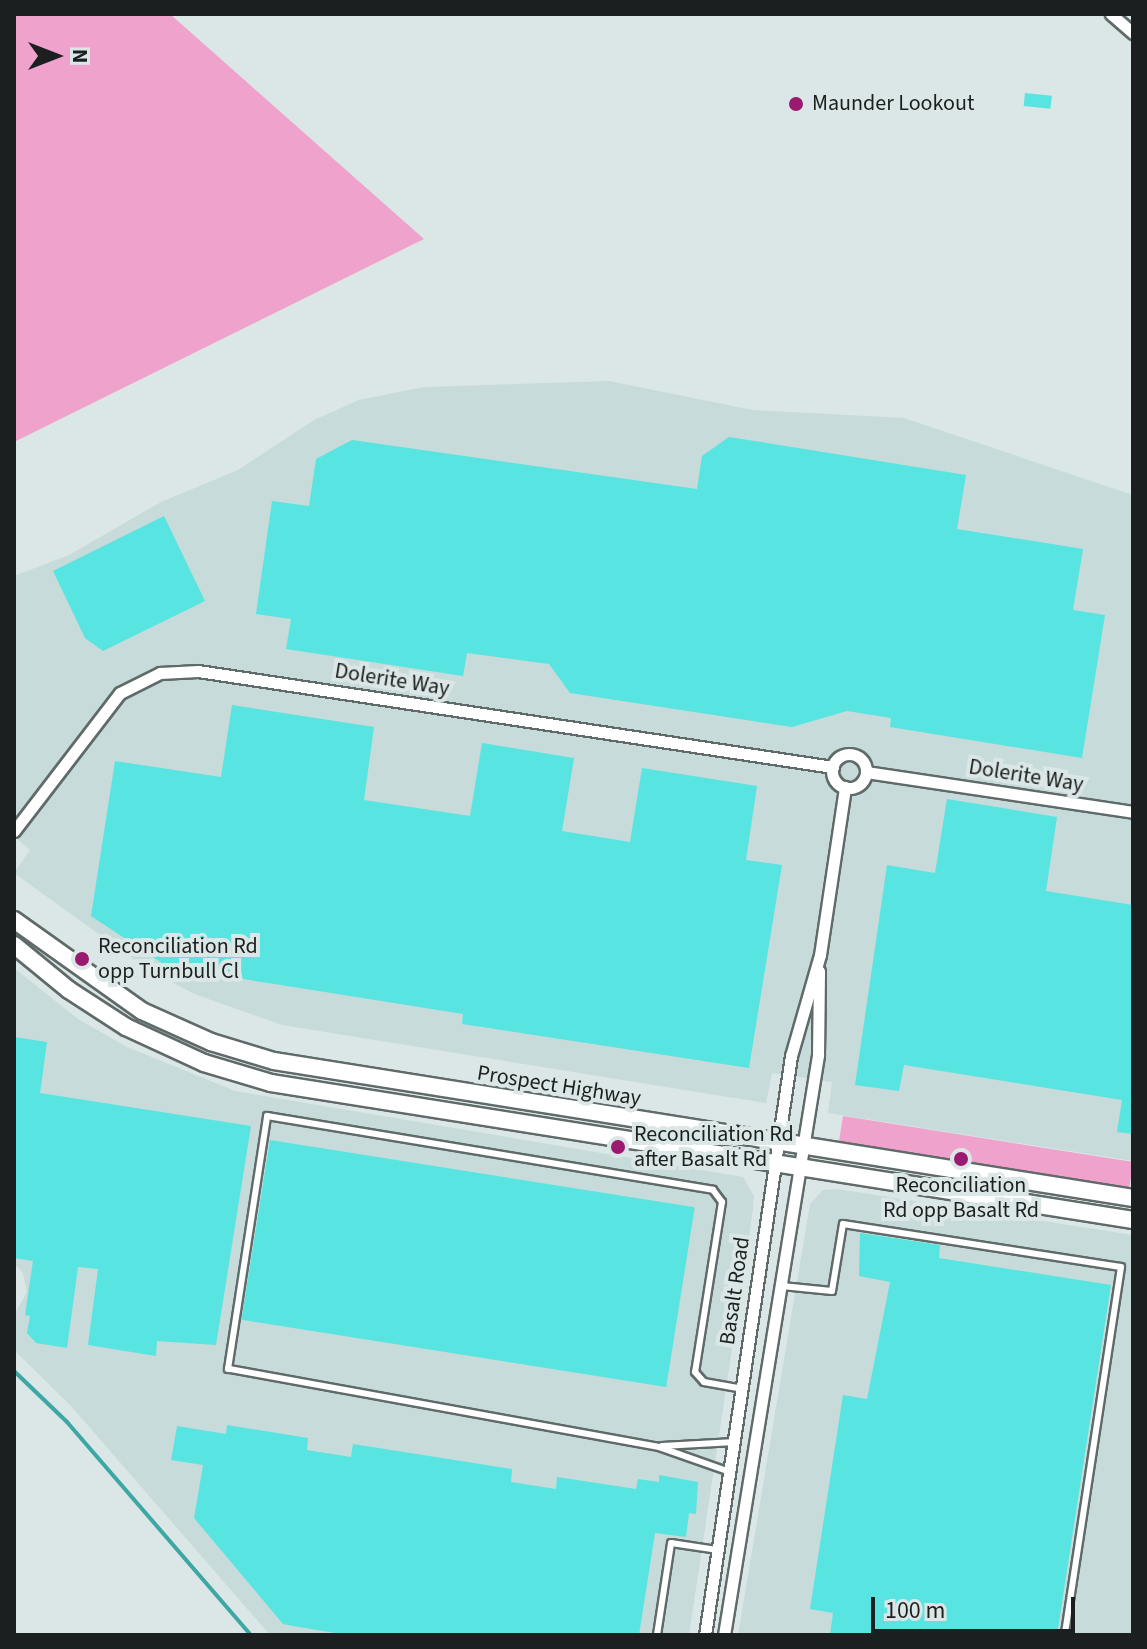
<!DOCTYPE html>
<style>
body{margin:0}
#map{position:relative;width:1147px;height:1649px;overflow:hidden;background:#dbe7e6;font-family:"Source Sans 3",sans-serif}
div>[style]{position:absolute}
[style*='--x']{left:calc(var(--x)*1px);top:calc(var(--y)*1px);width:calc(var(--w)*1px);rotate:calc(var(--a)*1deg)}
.built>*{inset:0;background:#c6dbda}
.green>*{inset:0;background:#efa2cc;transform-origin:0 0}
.stream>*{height:4px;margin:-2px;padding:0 2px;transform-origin:2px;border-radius:2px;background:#3ca7a4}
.building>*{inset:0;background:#58e4e1;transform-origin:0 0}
.roads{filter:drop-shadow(2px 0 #5f6a69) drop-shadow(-2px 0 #5f6a69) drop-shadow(0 2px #5f6a69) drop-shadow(0 -2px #5f6a69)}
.service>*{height:6px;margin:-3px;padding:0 3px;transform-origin:3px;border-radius:3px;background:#fff}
.minor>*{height:11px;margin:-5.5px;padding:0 5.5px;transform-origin:5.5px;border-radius:5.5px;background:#fff}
.minor>.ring{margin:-5.5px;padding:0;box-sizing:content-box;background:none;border:11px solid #fff;border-radius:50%}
.secondary>*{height:16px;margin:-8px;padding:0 8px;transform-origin:8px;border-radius:8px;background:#fff}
.dots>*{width:22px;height:22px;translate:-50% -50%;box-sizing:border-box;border:4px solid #dbe7e6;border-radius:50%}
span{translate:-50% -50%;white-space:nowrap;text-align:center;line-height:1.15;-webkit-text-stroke:8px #dbe7e6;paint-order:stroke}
.poi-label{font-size:22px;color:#1b1f1f}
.left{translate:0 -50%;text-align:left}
.street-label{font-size:22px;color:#1b1f1f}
.frame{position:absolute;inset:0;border:16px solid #1b1f1f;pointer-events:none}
.north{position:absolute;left:16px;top:16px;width:80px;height:80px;-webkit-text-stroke:6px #dbe7e6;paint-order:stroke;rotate:90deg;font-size:22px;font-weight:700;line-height:32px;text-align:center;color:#1b1f1f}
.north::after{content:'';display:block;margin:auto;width:28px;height:36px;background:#1b1f1f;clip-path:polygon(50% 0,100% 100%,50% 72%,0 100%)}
.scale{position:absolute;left:871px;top:1597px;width:204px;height:36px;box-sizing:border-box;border:4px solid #1b1f1f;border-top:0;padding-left:10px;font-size:24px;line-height:28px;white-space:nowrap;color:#1b1f1f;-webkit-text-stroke:6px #dbe7e6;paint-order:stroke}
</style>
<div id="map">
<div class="built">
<i style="clip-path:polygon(609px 381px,753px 410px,904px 418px,1133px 495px,1133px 1161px,828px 1113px,832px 1082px,772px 1073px,766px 1103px,282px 1025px,197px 995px,150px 971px,14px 873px,30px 850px,14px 836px,14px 576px,69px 555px,161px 502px,238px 470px,314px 420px,359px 400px,424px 387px)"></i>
<i style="clip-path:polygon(14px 968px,78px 1019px,127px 1047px,235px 1091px,743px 1177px,754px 1196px,753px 1209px,689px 1635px,270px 1635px,71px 1406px,14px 1350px,14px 1315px,27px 1292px,23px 1273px,14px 1264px)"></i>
<i style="clip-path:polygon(837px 1189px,1133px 1235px,1133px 1635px,738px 1635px,810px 1204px,823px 1190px)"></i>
</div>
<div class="green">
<i style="clip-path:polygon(14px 14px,170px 14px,424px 239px,14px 442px)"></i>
<i style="left:843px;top:1116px;width:294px;height:27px;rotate:9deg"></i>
</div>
<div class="stream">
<i style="--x:14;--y:1371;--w:74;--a:43.9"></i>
<i style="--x:67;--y:1422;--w:281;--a:49.2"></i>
</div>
<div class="building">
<i style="left:1025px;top:93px;width:27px;height:13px;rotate:6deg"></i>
<i style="clip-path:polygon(729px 437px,966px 475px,957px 529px,1083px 549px,1073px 610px,1105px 615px,1082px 758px,890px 727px,891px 718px,847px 711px,792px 727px,570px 693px,549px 664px,467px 653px,463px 676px,286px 649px,291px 619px,256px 614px,272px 501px,309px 506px,316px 459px,352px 440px,697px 489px,702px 456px)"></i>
<i style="clip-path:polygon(164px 516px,205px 601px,103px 651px,85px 638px,53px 571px)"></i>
<i style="clip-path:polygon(232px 705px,374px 727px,364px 800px,470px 816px,482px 743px,574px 758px,562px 831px,630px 842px,642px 768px,757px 786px,746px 860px,782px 865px,749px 1068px,462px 1024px,463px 1014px,168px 967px,91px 916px,115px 761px,221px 777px)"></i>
<i style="clip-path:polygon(947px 799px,1057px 817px,1046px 891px,1133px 905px,1133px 1134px,1117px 1132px,1122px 1100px,904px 1065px,899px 1091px,855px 1085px,887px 865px,935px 873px)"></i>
<i style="clip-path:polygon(14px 1037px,47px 1042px,40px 1093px,251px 1126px,216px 1345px,157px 1341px,156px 1356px,88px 1345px,98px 1269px,78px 1267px,67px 1348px,36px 1343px,27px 1333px,30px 1316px,25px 1315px,33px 1261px,14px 1258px)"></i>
<i style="left:270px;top:1140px;width:430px;height:182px;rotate:9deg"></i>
<i style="clip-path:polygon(860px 1233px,940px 1245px,939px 1258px,1111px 1285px,1057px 1635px,830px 1635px,833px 1613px,810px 1609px,843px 1395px,867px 1399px,890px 1282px,859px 1276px)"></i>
<i style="clip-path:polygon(227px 1425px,308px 1438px,307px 1450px,351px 1457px,353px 1444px,512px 1469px,511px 1482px,556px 1489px,557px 1477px,636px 1489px,638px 1479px,659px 1482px,659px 1475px,698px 1482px,696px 1514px,689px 1513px,686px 1537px,655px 1533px,639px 1635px,347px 1635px,293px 1626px,283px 1624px,194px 1518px,203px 1465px,171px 1460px,177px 1426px,226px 1434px)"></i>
</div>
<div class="roads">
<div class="service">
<i style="--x:782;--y:1286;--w:50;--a:5.7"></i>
<i style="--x:832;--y:1291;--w:68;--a:-80.7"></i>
<i style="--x:843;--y:1224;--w:281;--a:8.8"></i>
<i style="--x:1121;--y:1267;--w:372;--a:98.7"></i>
<i style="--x:662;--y:1446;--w:73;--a:-3.1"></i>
<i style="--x:730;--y:1472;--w:75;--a:-160.6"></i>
<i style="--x:659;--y:1447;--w:438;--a:-169.7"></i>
<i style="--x:228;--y:1369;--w:256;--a:-81.2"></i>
<i style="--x:267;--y:1116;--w:452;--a:9.4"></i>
<i style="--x:713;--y:1190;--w:15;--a:53"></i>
<i style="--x:722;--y:1202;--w:172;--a:99"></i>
<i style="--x:695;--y:1372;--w:13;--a:48"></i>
<i style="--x:704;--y:1382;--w:40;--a:10"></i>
<i style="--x:657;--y:1635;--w:93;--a:-81.3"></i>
<i style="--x:671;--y:1543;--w:48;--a:8.5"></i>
</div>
<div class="minor">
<i style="--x:1111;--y:14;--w:29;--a:41"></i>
<i class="ring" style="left:832px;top:754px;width:23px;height:23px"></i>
<i style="--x:866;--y:772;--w:270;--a:8.5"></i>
<i style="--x:14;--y:831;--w:174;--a:-52.5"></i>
<i style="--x:120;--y:693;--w:45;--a:-26.6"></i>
<i style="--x:160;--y:673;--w:38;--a:-3"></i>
<i style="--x:198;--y:671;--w:642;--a:8.6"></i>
<i style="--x:705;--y:1635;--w:585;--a:-81.55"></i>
<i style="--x:791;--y:1056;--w:105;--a:-74"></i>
<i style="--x:820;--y:955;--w:170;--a:-81.5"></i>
<i style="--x:724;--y:1635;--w:588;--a:-80.79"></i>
<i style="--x:818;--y:1055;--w:84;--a:-89.3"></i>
</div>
<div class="secondary">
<i style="--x:14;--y:920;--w:157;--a:35.4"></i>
<i style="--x:142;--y:1011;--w:76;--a:24.2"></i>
<i style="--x:211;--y:1042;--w:66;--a:16.8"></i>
<i style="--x:274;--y:1061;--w:870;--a:9.06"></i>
<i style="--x:14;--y:945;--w:71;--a:39.3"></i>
<i style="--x:69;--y:990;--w:68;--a:33"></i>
<i style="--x:126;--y:1027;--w:86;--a:24.8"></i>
<i style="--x:204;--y:1063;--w:70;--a:16.6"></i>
<i style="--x:271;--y:1083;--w:873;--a:9.03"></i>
</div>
</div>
<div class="dots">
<i style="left:796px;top:104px;background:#9a1a6f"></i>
<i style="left:82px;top:959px;background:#9a1a6f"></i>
<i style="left:618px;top:1147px;background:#9a1a6f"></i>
<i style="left:961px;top:1159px;background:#9a1a6f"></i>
</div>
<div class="poi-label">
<span class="left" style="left:812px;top:104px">Maunder Lookout</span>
<span class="left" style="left:98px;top:959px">Reconciliation Rd<br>opp Turnbull Cl</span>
<span class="left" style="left:634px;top:1147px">Reconciliation Rd<br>after Basalt Rd</span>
<span style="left:961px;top:1198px">Reconciliation<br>Rd opp Basalt Rd</span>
</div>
<div class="street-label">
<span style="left:392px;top:680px;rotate:9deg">Dolerite Way</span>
<span style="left:1026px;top:776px;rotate:9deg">Dolerite Way</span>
<span style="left:559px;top:1086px;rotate:9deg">Prospect Highway</span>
<span style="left:735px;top:1291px;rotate:-82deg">Basalt Road</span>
</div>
<div class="frame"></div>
<div class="north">N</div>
<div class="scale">100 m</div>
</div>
